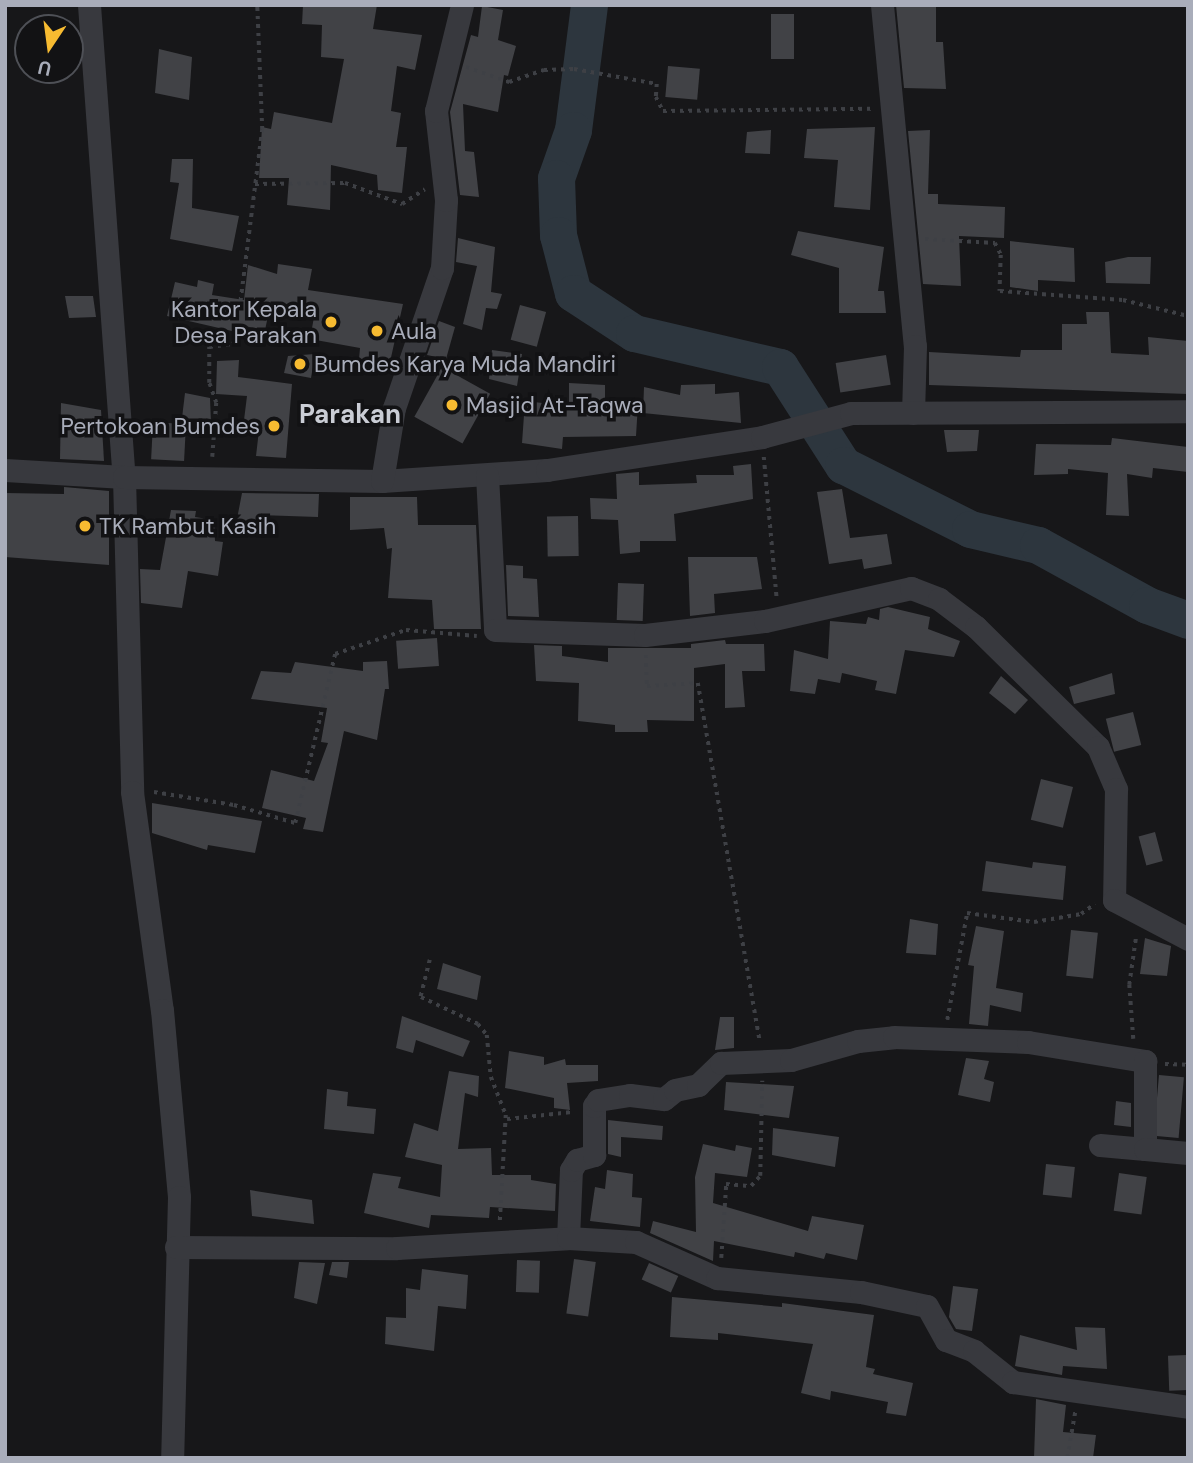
<!DOCTYPE html>
<style>
body{margin:0}
#map{position:relative;width:1193px;height:1463px;overflow:hidden;background:#171719;font-family:"DM Sans",sans-serif}
div>[style]{position:absolute}
[style*='--x']{left:calc(var(--x)*1px);top:calc(var(--y)*1px);width:calc(var(--w)*1px);rotate:calc(var(--a)*1deg)}
.river>*{height:37px;margin:-18.5px;padding:0 18.5px;transform-origin:18.5px;border-radius:18.5px;background:#2d363e}
.building>*{inset:0;background:#414246;transform-origin:0 0}
.path>*{height:3.5px;margin-top:-1.75px;transform-origin:0;background:repeating-linear-gradient(90deg,#3e4045 0 3.5px,transparent 0 8.5px)}
.minor>*{height:23px;margin:-11.5px;padding:0 11.5px;transform-origin:11.5px;border-radius:11.5px;background:#38393e}
.dots>*{width:19px;height:19px;translate:-50% -50%;box-sizing:border-box;border:4px solid #121214;border-radius:50%}
span{translate:-50% -50%;white-space:nowrap;text-align:center;line-height:1.15;-webkit-text-stroke:7px #121214;paint-order:stroke}
.poi-label{font-size:23px;color:#a9adba}
.right{translate:-100% -50%;text-align:right}
.left{translate:0 -50%;text-align:left}
.quarter-label{font-size:26px;color:#cacdd5;font-weight:700}
.frame{position:absolute;inset:0;border:7px solid #a9adba;pointer-events:none}
.north{position:absolute;left:14px;top:14px;width:70px;height:70px;box-sizing:border-box;background:#121214;border:2px solid #4e5056;border-radius:50%;rotate:193deg;font-size:19px;font-weight:700;line-height:28px;text-align:center;color:#a9adba}
.north::after{content:'';display:block;margin:auto;width:24px;height:32px;background:#f7bb31;clip-path:polygon(50% 0,100% 100%,50% 72%,0 100%)}
</style>
<div id="map">
<div class="river">
<i style="--x:589;--y:5;--w:126;--a:97.3"></i>
<i style="--x:573;--y:130;--w:51;--a:109.5"></i>
<i style="--x:556;--y:178;--w:57;--a:88"></i>
<i style="--x:558;--y:235;--w:60;--a:75.5"></i>
<i style="--x:573;--y:293;--w:73;--a:33.3"></i>
<i style="--x:634;--y:333;--w:150;--a:13.1"></i>
<i style="--x:780;--y:367;--w:117;--a:57.3"></i>
<i style="--x:843;--y:465;--w:142;--a:26.7"></i>
<i style="--x:970;--y:529;--w:70;--a:13.2"></i>
<i style="--x:1038;--y:545;--w:124;--a:28.8"></i>
<i style="--x:1147;--y:605;--w:44;--a:20.1"></i>
</div>
<div class="building">
<i style="clip-path:polygon(303px 5px,377px 5px,373px 29px,422px 35px,415px 70px,397px 66px,391px 111px,401px 113px,396px 147px,407px 147px,402px 193px,378px 190px,377px 175px,331px 165px,330px 210px,287px 205px,289px 178px,259px 178px,262px 127px,271px 129px,274px 112px,332px 123px,344px 59px,321px 57px,322px 25px,302px 24px)"></i>
<i style="clip-path:polygon(896px 5px,936px 5px,936px 42px,943px 42px,946px 89px,904px 88px)"></i>
<i style="clip-path:polygon(482px 6px,503px 10px,498px 40px,516px 46px,508px 76px,504px 75px,498px 112px,463px 104px,465px 151px,474px 152px,479px 197px,460px 195px,450px 112px,471px 35px,478px 37px)"></i>
<i style="left:771px;top:14px;width:23px;height:45px"></i>
<i style="clip-path:polygon(159px 49px,192px 57px,189px 100px,155px 93px)"></i>
<i style="left:668px;top:66px;width:32px;height:31px;rotate:5deg"></i>
<i style="clip-path:polygon(875px 127px,870px 210px,834px 207px,838px 160px,804px 158px,807px 129px)"></i>
<i style="clip-path:polygon(771px 130px,770px 154px,745px 153px,747px 132px)"></i>
<i style="clip-path:polygon(930px 130px,928px 194px,938px 194px,938px 204px,1005px 207px,1004px 238px,959px 236px,961px 286px,923px 284px,908px 131px)"></i>
<i style="clip-path:polygon(172px 159px,193px 159px,192px 208px,239px 216px,232px 251px,170px 239px,179px 183px,170px 182px)"></i>
<i style="clip-path:polygon(798px 231px,884px 247px,878px 291px,884px 291px,886px 313px,839px 313px,839px 268px,791px 255px)"></i>
<i style="clip-path:polygon(458px 238px,495px 247px,491px 292px,502px 294px,497px 309px,486px 308px,482px 330px,463px 324px,477px 266px,456px 262px)"></i>
<i style="clip-path:polygon(1010px 241px,1074px 248px,1075px 282px,1038px 280px,1038px 291px,1010px 287px)"></i>
<i style="clip-path:polygon(1128px 257px,1151px 257px,1150px 284px,1106px 283px,1105px 262px)"></i>
<i style="clip-path:polygon(278px 264px,312px 269px,308px 290px,403px 304px,390px 362px,359px 359px,360px 348px,310px 339px,314px 317px,270px 307px,265px 330px,234px 324px,232px 331px,167px 316px,175px 282px,197px 287px,198px 280px,214px 284px,212px 295px,244px 300px,248px 265px,277px 274px)"></i>
<i style="clip-path:polygon(65px 296px,93px 296px,96px 317px,69px 318px)"></i>
<i style="left:520px;top:305px;width:27px;height:36px;rotate:15deg"></i>
<i style="clip-path:polygon(1086px 312px,1109px 312px,1111px 353px,1149px 355px,1148px 337px,1188px 341px,1188px 394px,929px 385px,929px 352px,1020px 357px,1021px 350px,1062px 350px,1062px 324px,1087px 324px)"></i>
<i style="clip-path:polygon(439px 321px,455px 327px,446px 359px,427px 355px)"></i>
<i style="clip-path:polygon(492px 350px,522px 354px,517px 386px,489px 379px)"></i>
<i style="clip-path:polygon(315px 354px,311px 378px,284px 373px,288px 356px)"></i>
<i style="left:886px;top:355px;width:30px;height:51px;rotate:81deg"></i>
<i style="clip-path:polygon(239px 360px,238px 377px,292px 384px,286px 458px,256px 456px,259px 430px,243px 428px,247px 396px,216px 394px,217px 361px)"></i>
<i style="left:442px;top:367px;width:55px;height:57px;rotate:29deg"></i>
<i style="clip-path:polygon(569px 383px,605px 385px,605px 401px,638px 404px,636px 436px,563px 437px,562px 449px,522px 443px,525px 401px,569px 406px)"></i>
<i style="clip-path:polygon(715px 384px,715px 394px,739px 392px,741px 423px,643px 413px,644px 387px,680px 395px,681px 385px)"></i>
<i style="clip-path:polygon(185px 393px,210px 398px,211px 423px,182px 418px)"></i>
<i style="clip-path:polygon(61px 403px,101px 410px,104px 461px,60px 459px)"></i>
<i style="left:186px;top:424px;width:37px;height:33px;rotate:93deg"></i>
<i style="clip-path:polygon(944px 430px,979px 430px,977px 451px,947px 452px)"></i>
<i style="clip-path:polygon(1112px 438px,1188px 447px,1188px 472px,1153px 468px,1152px 478px,1127px 474px,1129px 516px,1106px 515px,1108px 473px,1068px 469px,1068px 474px,1034px 475px,1036px 444px,1111px 445px)"></i>
<i style="clip-path:polygon(751px 464px,753px 499px,674px 514px,676px 541px,640px 541px,640px 552px,620px 554px,618px 520px,591px 519px,590px 498px,617px 499px,616px 474px,639px 472px,639px 485px,697px 483px,696px 475px,734px 475px,733px 466px)"></i>
<i style="clip-path:polygon(64px 487px,109px 491px,109px 565px,5px 557px,5px 493px,64px 494px)"></i>
<i style="clip-path:polygon(842px 489px,850px 538px,887px 534px,892px 564px,864px 569px,862px 559px,829px 564px,817px 492px)"></i>
<i style="clip-path:polygon(242px 493px,319px 494px,318px 517px,259px 515px,259px 526px,236px 524px)"></i>
<i style="clip-path:polygon(350px 497px,417px 497px,418px 525px,476px 525px,481px 629px,434px 629px,432px 600px,388px 598px,392px 548px,387px 549px,384px 528px,350px 530px)"></i>
<i style="clip-path:polygon(171px 510px,196px 511px,195px 517px,214px 520px,215px 541px,223px 542px,218px 576px,188px 571px,182px 608px,141px 603px,140px 569px,160px 570px)"></i>
<i style="left:578px;top:516px;width:40px;height:31px;rotate:89deg"></i>
<i style="clip-path:polygon(688px 557px,757px 557px,762px 589px,714px 594px,715px 613px,690px 616px)"></i>
<i style="clip-path:polygon(506px 565px,523px 566px,523px 578px,537px 579px,539px 617px,508px 616px)"></i>
<i style="left:618px;top:583px;width:26px;height:37px;rotate:2deg"></i>
<i style="clip-path:polygon(888px 607px,930px 617px,928px 629px,960px 641px,954px 657px,905px 650px,896px 694px,875px 690px,877px 681px,842px 673px,840px 683px,818px 679px,815px 694px,790px 691px,794px 650px,828px 659px,830px 621px,866px 624px,868px 617px,879px 620px,880px 609px)"></i>
<i style="left:437px;top:638px;width:28px;height:41px;rotate:86deg"></i>
<i style="clip-path:polygon(725px 640px,726px 644px,764px 644px,765px 671px,742px 671px,745px 707px,725px 708px,725px 664px,694px 668px,694px 721px,647px 720px,648px 732px,615px 732px,615px 725px,578px 721px,579px 683px,536px 681px,534px 645px,562px 646px,562px 656px,608px 662px,608px 648px,691px 648px,691px 644px)"></i>
<i style="clip-path:polygon(387px 661px,389px 689px,385px 689px,377px 740px,344px 731px,323px 832px,303px 829px,306px 818px,262px 808px,271px 770px,314px 781px,328px 743px,321px 742px,327px 708px,251px 699px,261px 671px,291px 673px,295px 662px,363px 671px,363px 662px)"></i>
<i style="clip-path:polygon(1112px 673px,1115px 694px,1074px 704px,1069px 687px)"></i>
<i style="clip-path:polygon(1001px 676px,1028px 700px,1015px 714px,989px 693px)"></i>
<i style="left:1133px;top:712px;width:34px;height:28px;rotate:76deg"></i>
<i style="left:1041px;top:779px;width:33px;height:42px;rotate:14deg"></i>
<i style="clip-path:polygon(152px 803px,262px 821px,255px 853px,208px 845px,207px 850px,152px 833px)"></i>
<i style="left:1155px;top:832px;width:30px;height:17px;rotate:75deg"></i>
<i style="clip-path:polygon(986px 861px,1032px 868px,1033px 862px,1066px 866px,1063px 900px,982px 891px)"></i>
<i style="clip-path:polygon(910px 919px,938px 924px,936px 955px,906px 953px)"></i>
<i style="clip-path:polygon(976px 926px,1004px 931px,996px 988px,1023px 993px,1021px 1012px,990px 1005px,988px 1026px,969px 1024px,974px 966px,968px 965px)"></i>
<i style="left:1071px;top:930px;width:27px;height:46px;rotate:6deg"></i>
<i style="clip-path:polygon(1145px 938px,1171px 946px,1167px 976px,1140px 974px)"></i>
<i style="clip-path:polygon(443px 963px,481px 976px,477px 1000px,437px 989px)"></i>
<i style="clip-path:polygon(402px 1016px,470px 1041px,463px 1057px,416px 1040px,413px 1053px,396px 1048px)"></i>
<i style="clip-path:polygon(720px 1017px,734px 1017px,734px 1048px,715px 1050px)"></i>
<i style="clip-path:polygon(509px 1051px,544px 1057px,544px 1065px,565px 1059px,566px 1065px,598px 1065px,598px 1081px,567px 1083px,570px 1110px,554px 1108px,554px 1098px,505px 1088px)"></i>
<i style="clip-path:polygon(966px 1058px,989px 1061px,984px 1079px,994px 1082px,990px 1102px,958px 1095px)"></i>
<i style="clip-path:polygon(449px 1071px,479px 1076px,478px 1097px,465px 1093px,458px 1149px,491px 1148px,492px 1175px,531px 1175px,531px 1180px,556px 1184px,555px 1211px,490px 1207px,489px 1218px,431px 1215px,429px 1228px,364px 1213px,373px 1173px,401px 1177px,398px 1188px,440px 1197px,442px 1165px,405px 1157px,414px 1123px,438px 1131px)"></i>
<i style="left:1159px;top:1075px;width:25px;height:61px;rotate:5deg"></i>
<i style="clip-path:polygon(726px 1082px,794px 1086px,789px 1118px,724px 1110px)"></i>
<i style="clip-path:polygon(327px 1089px,348px 1092px,347px 1106px,376px 1109px,374px 1134px,324px 1129px)"></i>
<i style="clip-path:polygon(1116px 1101px,1131px 1103px,1131px 1127px,1114px 1125px)"></i>
<i style="clip-path:polygon(608px 1120px,663px 1126px,662px 1140px,621px 1137px,621px 1157px,608px 1154px)"></i>
<i style="clip-path:polygon(773px 1128px,839px 1137px,835px 1167px,772px 1155px)"></i>
<i style="clip-path:polygon(703px 1144px,735px 1151px,736px 1145px,752px 1148px,747px 1177px,715px 1173px,713px 1203px,808px 1231px,812px 1216px,864px 1225px,857px 1260px,826px 1253px,824px 1259px,795px 1252px,794px 1257px,714px 1241px,713px 1261px,650px 1233px,653px 1221px,696px 1232px,695px 1177px)"></i>
<i style="left:1046px;top:1164px;width:29px;height:31px;rotate:6deg"></i>
<i style="clip-path:polygon(607px 1170px,633px 1174px,632px 1197px,642px 1198px,640px 1227px,590px 1221px,595px 1187px,605px 1189px)"></i>
<i style="left:1119px;top:1173px;width:28px;height:38px;rotate:8deg"></i>
<i style="clip-path:polygon(250px 1190px,312px 1200px,314px 1224px,252px 1216px)"></i>
<i style="left:574px;top:1259px;width:22px;height:55px;rotate:8deg"></i>
<i style="left:517px;top:1260px;width:23px;height:32px;rotate:2deg"></i>
<i style="clip-path:polygon(299px 1262px,325px 1263px,317px 1304px,294px 1298px)"></i>
<i style="clip-path:polygon(332px 1262px,349px 1262px,347px 1278px,329px 1275px)"></i>
<i style="left:649px;top:1263px;width:32px;height:18px;rotate:24deg"></i>
<i style="clip-path:polygon(422px 1269px,468px 1275px,466px 1309px,438px 1306px,434px 1351px,385px 1344px,386px 1317px,406px 1318px,406px 1288px,420px 1290px)"></i>
<i style="clip-path:polygon(953px 1286px,978px 1289px,972px 1331px,956px 1329px,949px 1317px)"></i>
<i style="clip-path:polygon(672px 1297px,782px 1307px,782px 1303px,874px 1315px,866px 1367px,875px 1369px,873px 1374px,913px 1383px,906px 1416px,886px 1413px,888px 1402px,831px 1391px,830px 1400px,801px 1393px,813px 1344px,718px 1333px,718px 1340px,670px 1337px)"></i>
<i style="clip-path:polygon(1075px 1327px,1105px 1328px,1107px 1369px,1063px 1366px,1062px 1375px,1015px 1366px,1020px 1335px,1077px 1350px)"></i>
<i style="left:1187px;top:1355px;width:35px;height:19px;rotate:88deg"></i>
<i style="clip-path:polygon(1036px 1399px,1066px 1405px,1063px 1432px,1096px 1435px,1093px 1458px,1034px 1458px)"></i>
</div>
<div class="path">
<i style="--x:466;--y:67;--w:46;--a:19.2"></i>
<i style="--x:509;--y:82;--w:37;--a:-19"></i>
<i style="--x:544;--y:70;--w:30;--a:-2"></i>
<i style="--x:574;--y:69;--w:84;--a:10.2"></i>
<i style="--x:657;--y:84;--w:13;--a:94"></i>
<i style="--x:656;--y:97;--w:16;--a:63"></i>
<i style="--x:663;--y:111;--w:208;--a:-0.6"></i>
<i style="--x:255;--y:184;--w:90;--a:-0.6"></i>
<i style="--x:345;--y:183;--w:61;--a:20.2"></i>
<i style="--x:402;--y:204;--w:27;--a:-33"></i>
<i style="--x:925;--y:239;--w:70;--a:3.3"></i>
<i style="--x:995;--y:243;--w:13;--a:63"></i>
<i style="--x:1001;--y:255;--w:36;--a:92"></i>
<i style="--x:1000;--y:291;--w:123;--a:4.2"></i>
<i style="--x:1123;--y:300;--w:67;--a:13.8"></i>
<i style="--x:212;--y:457;--w:54;--a:-85.8"></i>
<i style="--x:216;--y:403;--w:21;--a:-109"></i>
<i style="--x:209;--y:383;--w:36;--a:-90"></i>
<i style="--x:209;--y:347;--w:24;--a:-7"></i>
<i style="--x:233;--y:344;--w:9;--a:-72"></i>
<i style="--x:236;--y:335;--w:207;--a:-82.8"></i>
<i style="--x:262;--y:130;--w:125;--a:-92.3"></i>
<i style="--x:764;--y:457;--w:143;--a:84.8"></i>
<i style="--x:646;--y:655;--w:31;--a:88"></i>
<i style="--x:647;--y:686;--w:51;--a:-3.4"></i>
<i style="--x:698;--y:683;--w:364;--a:80.2"></i>
<i style="--x:154;--y:792;--w:81;--a:9.2"></i>
<i style="--x:234;--y:805;--w:64;--a:16.4"></i>
<i style="--x:295;--y:823;--w:174;--a:-76.7"></i>
<i style="--x:335;--y:654;--w:75;--a:-18.7"></i>
<i style="--x:406;--y:630;--w:71;--a:4.8"></i>
<i style="--x:430;--y:960;--w:38;--a:104"></i>
<i style="--x:421;--y:997;--w:63;--a:25.3"></i>
<i style="--x:478;--y:1024;--w:14;--a:51"></i>
<i style="--x:487;--y:1035;--w:42;--a:84.6"></i>
<i style="--x:491;--y:1077;--w:41;--a:68.5"></i>
<i style="--x:506;--y:1115;--w:106;--a:93.2"></i>
<i style="--x:947;--y:1020;--w:109;--a:-79.4"></i>
<i style="--x:967;--y:913;--w:68;--a:7.7"></i>
<i style="--x:1034;--y:922;--w:48;--a:-9.7"></i>
<i style="--x:1081;--y:914;--w:17;--a:-36"></i>
<i style="--x:1133;--y:1039;--w:54;--a:-94.2"></i>
<i style="--x:1129;--y:985;--w:49;--a:-81.9"></i>
<i style="--x:1165;--y:1064;--w:23;--a:2"></i>
<i style="--x:507;--y:1119;--w:65;--a:-6.1"></i>
<i style="--x:721;--y:1258;--w:74;--a:-86.1"></i>
<i style="--x:726;--y:1184;--w:25;--a:5"></i>
<i style="--x:751;--y:1186;--w:13;--a:-48"></i>
<i style="--x:760;--y:1176;--w:95;--a:-88.8"></i>
<i style="--x:1067;--y:1458;--w:47;--a:-80.1"></i>
</div>
<div class="minor">
<i style="--x:89;--y:5;--w:473;--a:85.8"></i>
<i style="--x:124;--y:477;--w:315;--a:88.5"></i>
<i style="--x:132;--y:792;--w:220;--a:82.2"></i>
<i style="--x:162;--y:1010;--w:188;--a:84.8"></i>
<i style="--x:179;--y:1197;--w:261;--a:91.5"></i>
<i style="--x:882;--y:5;--w:343;--a:84.5"></i>
<i style="--x:915;--y:346;--w:67;--a:91.7"></i>
<i style="--x:5;--y:470;--w:119;--a:3.4"></i>
<i style="--x:124;--y:477;--w:258;--a:0.9"></i>
<i style="--x:382;--y:481;--w:165;--a:-3.8"></i>
<i style="--x:547;--y:470;--w:218;--a:-8.7"></i>
<i style="--x:762;--y:437;--w:92;--a:-15.1"></i>
<i style="--x:851;--y:413;--w:337;--a:-0.3"></i>
<i style="--x:487;--y:475;--w:155;--a:87"></i>
<i style="--x:495;--y:630;--w:150;--a:1.9"></i>
<i style="--x:645;--y:635;--w:121;--a:-6.7"></i>
<i style="--x:765;--y:621;--w:150;--a:-12.7"></i>
<i style="--x:911;--y:588;--w:30;--a:21"></i>
<i style="--x:939;--y:599;--w:46;--a:37.1"></i>
<i style="--x:976;--y:627;--w:171;--a:44.5"></i>
<i style="--x:1098;--y:747;--w:46;--a:66.8"></i>
<i style="--x:1116;--y:789;--w:111;--a:91"></i>
<i style="--x:1114;--y:900;--w:84;--a:27.8"></i>
<i style="--x:382;--y:481;--w:74;--a:-80.7"></i>
<i style="--x:394;--y:408;--w:148;--a:-71.1"></i>
<i style="--x:442;--y:268;--w:68;--a:-86.6"></i>
<i style="--x:446;--y:200;--w:90;--a:-96.4"></i>
<i style="--x:436;--y:111;--w:109;--a:-76.2"></i>
<i style="--x:1100;--y:1145;--w:45;--a:5.1"></i>
<i style="--x:568;--y:1238;--w:68;--a:-87.5"></i>
<i style="--x:571;--y:1170;--w:12;--a:-59"></i>
<i style="--x:577;--y:1160;--w:18;--a:-16"></i>
<i style="--x:594;--y:1155;--w:49;--a:-90"></i>
<i style="--x:594;--y:1106;--w:7;--a:-56"></i>
<i style="--x:598;--y:1100;--w:32;--a:-9"></i>
<i style="--x:630;--y:1095;--w:34;--a:7"></i>
<i style="--x:664;--y:1099;--w:14;--a:-39"></i>
<i style="--x:675;--y:1090;--w:24;--a:-12"></i>
<i style="--x:698;--y:1085;--w:32;--a:-44"></i>
<i style="--x:721;--y:1063;--w:70;--a:-2.5"></i>
<i style="--x:791;--y:1060;--w:70;--a:-15.8"></i>
<i style="--x:858;--y:1041;--w:36;--a:-6"></i>
<i style="--x:894;--y:1037;--w:134;--a:2.1"></i>
<i style="--x:1028;--y:1042;--w:119;--a:9.2"></i>
<i style="--x:1145;--y:1061;--w:88;--a:90"></i>
<i style="--x:1145;--y:1149;--w:43;--a:5.3"></i>
<i style="--x:176;--y:1247;--w:221;--a:0.3"></i>
<i style="--x:397;--y:1248;--w:171;--a:-3.3"></i>
<i style="--x:568;--y:1238;--w:68;--a:3.4"></i>
<i style="--x:636;--y:1242;--w:89;--a:24"></i>
<i style="--x:717;--y:1278;--w:145;--a:5.6"></i>
<i style="--x:861;--y:1292;--w:67;--a:12"></i>
<i style="--x:927;--y:1306;--w:39;--a:61"></i>
<i style="--x:946;--y:1340;--w:30;--a:21"></i>
<i style="--x:974;--y:1351;--w:50;--a:38.5"></i>
<i style="--x:1013;--y:1382;--w:177;--a:8.1"></i>
</div>
<div class="dots">
<i style="left:331px;top:322px;background:#f7bb31"></i>
<i style="left:377px;top:331px;background:#f7bb31"></i>
<i style="left:300px;top:364px;background:#f7bb31"></i>
<i style="left:452px;top:405px;background:#f7bb31"></i>
<i style="left:274px;top:426px;background:#f7bb31"></i>
<i style="left:85px;top:526px;background:#f7bb31"></i>
</div>
<div class="poi-label">
<span class="right" style="left:317px;top:322px">Kantor Kepala<br>Desa Parakan</span>
<span class="left" style="left:391px;top:331px">Aula</span>
<span class="left" style="left:314px;top:364px">Bumdes Karya Muda Mandiri</span>
<span class="left" style="left:466px;top:405px">Masjid At-Taqwa</span>
<span class="right" style="left:260px;top:426px">Pertokoan Bumdes</span>
<span class="left" style="left:99px;top:526px">TK Rambut Kasih</span>
</div>
<div class="quarter-label">
<span style="left:350px;top:415px">Parakan</span>
</div>
<div class="frame"></div>
<div class="north">U</div>
</div>
